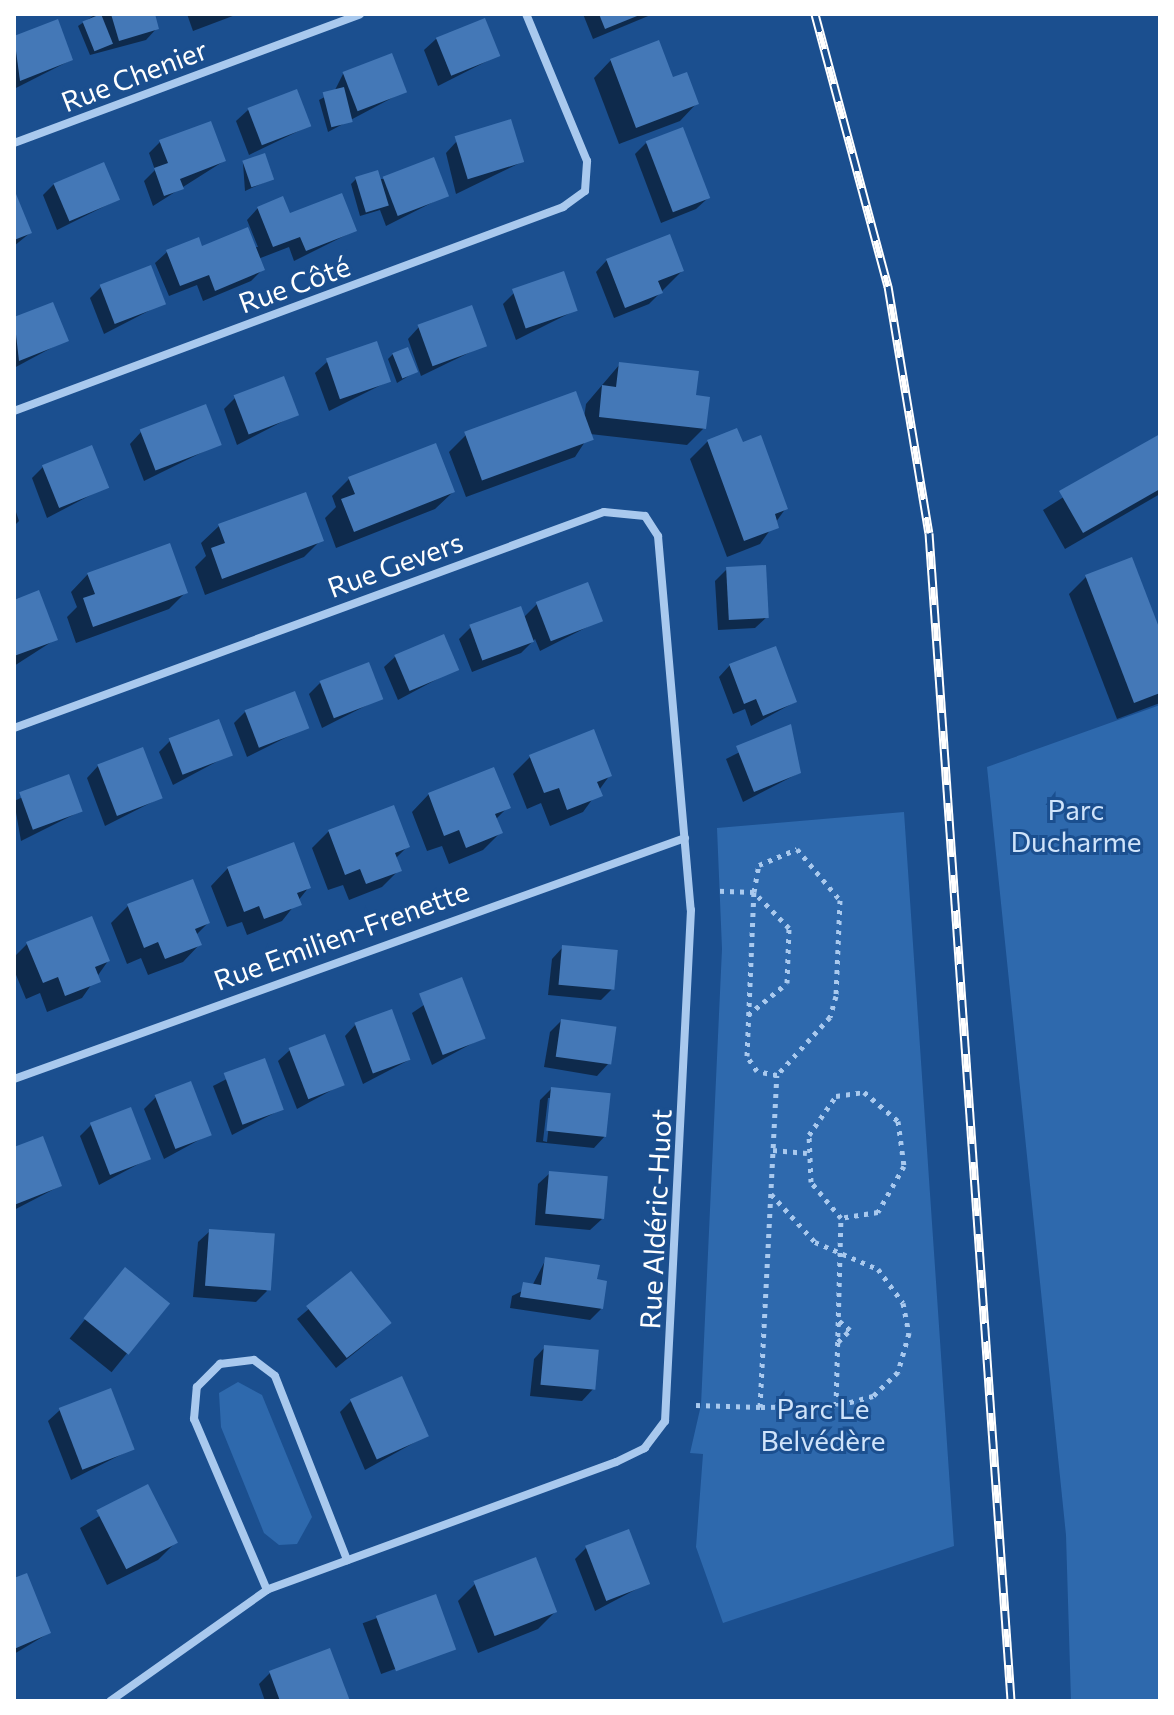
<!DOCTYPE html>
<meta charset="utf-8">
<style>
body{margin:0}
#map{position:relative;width:1174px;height:1715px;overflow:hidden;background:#1b4f8f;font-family:Commissioner,sans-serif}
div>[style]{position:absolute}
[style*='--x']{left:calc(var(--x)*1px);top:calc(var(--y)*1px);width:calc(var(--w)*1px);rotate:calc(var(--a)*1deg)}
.green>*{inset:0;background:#2e69ad}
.shadow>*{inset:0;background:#0007;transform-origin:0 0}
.building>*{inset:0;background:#4478b7;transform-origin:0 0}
.path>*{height:5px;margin-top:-2.5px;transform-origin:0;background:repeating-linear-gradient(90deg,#a9c9ee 0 4px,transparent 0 10px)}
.street>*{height:8px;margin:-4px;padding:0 4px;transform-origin:4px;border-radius:4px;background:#a9c9ee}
.rail>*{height:9px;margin-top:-4.5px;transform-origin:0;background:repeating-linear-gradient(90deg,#1b4f8f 0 18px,#fff 0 36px);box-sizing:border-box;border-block:2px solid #fff}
span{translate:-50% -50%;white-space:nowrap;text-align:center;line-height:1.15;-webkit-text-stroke:6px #1b4f8f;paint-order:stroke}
.street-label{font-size:28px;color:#fff}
.park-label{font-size:28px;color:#cfe3fa}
.frame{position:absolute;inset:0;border:16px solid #fff;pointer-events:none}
</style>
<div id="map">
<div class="green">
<i style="clip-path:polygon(1160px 705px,1160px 1701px,1071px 1701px,1066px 1535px,987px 767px)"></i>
<i style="clip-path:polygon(904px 812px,954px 1546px,723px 1623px,696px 1547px,703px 1454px,690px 1453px,701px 1405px,722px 949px,717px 828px)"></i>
<i style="clip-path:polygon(238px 1382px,262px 1395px,312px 1517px,297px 1544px,279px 1545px,264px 1533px,221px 1427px,219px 1393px)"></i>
</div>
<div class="shadow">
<i style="clip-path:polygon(96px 14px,153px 14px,157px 28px,146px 40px,90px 55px,78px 26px)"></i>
<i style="clip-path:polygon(187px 14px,238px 14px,193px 31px)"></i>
<i style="clip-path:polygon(583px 14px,653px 14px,593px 39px)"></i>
<i style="clip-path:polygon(56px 22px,71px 60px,14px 89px,14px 38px)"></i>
<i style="clip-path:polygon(436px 39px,497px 56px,438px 86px,424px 50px)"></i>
<i style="clip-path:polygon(611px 60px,671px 80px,697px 103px,680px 121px,619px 144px,594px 78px)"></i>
<i style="clip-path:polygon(343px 74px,405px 91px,328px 132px,319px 100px,334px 92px)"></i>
<i style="clip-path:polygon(248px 110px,309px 126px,249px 155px,236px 121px)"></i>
<i style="clip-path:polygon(457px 141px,522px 162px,456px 194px,446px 153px)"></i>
<i style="clip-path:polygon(160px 142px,224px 161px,153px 206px,144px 181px,155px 170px,149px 153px)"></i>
<i style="clip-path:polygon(646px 143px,708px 198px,696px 209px,661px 223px,635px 154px)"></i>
<i style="clip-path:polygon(243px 163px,272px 179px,245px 191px)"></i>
<i style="clip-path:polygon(356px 179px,384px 179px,447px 195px,386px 226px,380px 210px,360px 216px,351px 184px)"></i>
<i style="clip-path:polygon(54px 184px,117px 200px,57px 230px,43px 195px)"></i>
<i style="clip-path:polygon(14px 197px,30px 233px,14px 246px)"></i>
<i style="clip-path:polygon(258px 208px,354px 231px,294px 261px,289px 247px,258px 259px,262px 270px,251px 281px,203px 301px,197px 285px,169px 296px,155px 263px,167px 252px,258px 247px,247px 220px)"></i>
<i style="clip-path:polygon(607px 260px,682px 271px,649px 304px,614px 318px,596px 272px)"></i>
<i style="clip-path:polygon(101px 287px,164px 303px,104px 334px,90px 298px)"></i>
<i style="clip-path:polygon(514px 293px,576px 310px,516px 340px,503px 304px)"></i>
<i style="clip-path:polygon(52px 304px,66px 340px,14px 368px,14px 320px)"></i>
<i style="clip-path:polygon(419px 327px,485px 345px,421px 376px,408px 339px)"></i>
<i style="clip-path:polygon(393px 354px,415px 372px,397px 383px,388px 359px)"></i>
<i style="clip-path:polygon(327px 362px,389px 381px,329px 411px,315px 373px)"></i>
<i style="clip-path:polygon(620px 364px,694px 397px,704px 428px,687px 445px,590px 434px,575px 457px,466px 497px,449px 452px,466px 435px,584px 418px,586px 404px)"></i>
<i style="clip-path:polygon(235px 398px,297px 414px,237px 445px,224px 409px)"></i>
<i style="clip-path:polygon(141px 432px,219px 444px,144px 481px,130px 444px)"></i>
<i style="clip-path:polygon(1160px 436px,1160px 494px,1065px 549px,1043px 510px)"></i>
<i style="clip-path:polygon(708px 441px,742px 445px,786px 508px,760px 544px,727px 557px,690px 459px)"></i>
<i style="clip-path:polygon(43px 467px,106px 487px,47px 518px,32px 478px)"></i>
<i style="clip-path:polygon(349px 479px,453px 492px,435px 509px,336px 548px,325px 518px,336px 507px,332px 496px)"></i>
<i style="clip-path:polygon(305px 494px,321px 540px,304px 557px,205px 595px,195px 567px,206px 556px,201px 543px,219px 526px)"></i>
<i style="clip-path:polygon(14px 506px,19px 521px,14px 526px)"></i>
<i style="clip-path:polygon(727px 569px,767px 617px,755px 628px,718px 630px,715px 581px)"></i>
<i style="clip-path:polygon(88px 574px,186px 592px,169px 609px,76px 643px,67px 617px,77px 607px,71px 592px)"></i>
<i style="clip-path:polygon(1086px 577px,1160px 635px,1160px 703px,1117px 719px,1069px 594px)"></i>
<i style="clip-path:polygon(14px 602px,56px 639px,14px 666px)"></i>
<i style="clip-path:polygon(537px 604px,601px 620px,540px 651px,535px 639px,521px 653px,472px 672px,459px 639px,471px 627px,523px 618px)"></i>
<i style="clip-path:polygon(396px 656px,456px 669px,398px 700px,384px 667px)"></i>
<i style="clip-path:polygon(730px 665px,795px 702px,751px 726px,745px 709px,733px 714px,719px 677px)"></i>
<i style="clip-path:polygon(320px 683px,381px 698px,322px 728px,309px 694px)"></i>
<i style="clip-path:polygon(245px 712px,307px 727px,247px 757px,234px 723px)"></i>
<i style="clip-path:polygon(789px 727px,799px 773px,743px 802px,726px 759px)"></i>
<i style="clip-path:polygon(171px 740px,231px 754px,173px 785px,159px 752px)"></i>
<i style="clip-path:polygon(530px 757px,610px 775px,583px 812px,550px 826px,541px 803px,527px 809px,513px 774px)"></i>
<i style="clip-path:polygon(98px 766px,160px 798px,105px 826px,87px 778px)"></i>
<i style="clip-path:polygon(68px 777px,81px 811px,21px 841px,14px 801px)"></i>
<i style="clip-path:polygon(429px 794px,508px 807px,495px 820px,500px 833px,483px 850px,449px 864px,442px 846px,427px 851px,412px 812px)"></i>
<i style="clip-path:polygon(329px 831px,407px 847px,395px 859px,399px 870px,382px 887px,349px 900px,343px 885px,328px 890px,312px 848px)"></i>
<i style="clip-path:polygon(228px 868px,309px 887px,282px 921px,247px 935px,242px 922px,227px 927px,211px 886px)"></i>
<i style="clip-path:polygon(128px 906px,208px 923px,196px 935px,200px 944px,183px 962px,148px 975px,141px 958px,127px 964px,111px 923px)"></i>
<i style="clip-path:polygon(27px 944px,108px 961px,82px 998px,47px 1012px,40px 993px,26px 999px,14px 970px,14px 957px)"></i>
<i style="clip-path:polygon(563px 947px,612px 989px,601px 1000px,548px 995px,552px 959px)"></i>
<i style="clip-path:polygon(461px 980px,484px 1037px,432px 1065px,412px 1013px)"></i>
<i style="clip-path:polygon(561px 1021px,608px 1064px,597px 1076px,544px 1067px,550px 1032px)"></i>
<i style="clip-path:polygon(356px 1024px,409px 1060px,363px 1084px,345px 1036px)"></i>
<i style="clip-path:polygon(290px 1050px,343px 1084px,297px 1109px,278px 1061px)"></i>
<i style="clip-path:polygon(264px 1060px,282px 1109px,232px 1135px,213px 1086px)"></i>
<i style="clip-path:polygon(evenodd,551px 1089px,605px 1136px,594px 1148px,536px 1142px,540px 1100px,551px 1089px,548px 1098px,552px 1098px,547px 1142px,543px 1141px,548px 1098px)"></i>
<i style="clip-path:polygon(156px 1097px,210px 1134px,164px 1159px,144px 1109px)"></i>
<i style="clip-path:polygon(91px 1125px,148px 1159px,99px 1185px,80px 1136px)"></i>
<i style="clip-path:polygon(14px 1149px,60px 1186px,14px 1210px)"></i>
<i style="clip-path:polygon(550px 1173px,602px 1219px,590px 1230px,535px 1225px,538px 1184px)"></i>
<i style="clip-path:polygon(210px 1231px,267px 1291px,256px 1302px,193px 1297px,198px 1242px)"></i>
<i style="clip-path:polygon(546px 1259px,595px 1281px,601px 1309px,590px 1320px,510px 1308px,512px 1296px,532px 1286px)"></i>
<i style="left:125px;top:1270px;width:54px;height:88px;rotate:39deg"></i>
<i style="clip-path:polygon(350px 1274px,378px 1334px,336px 1368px,297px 1319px)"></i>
<i style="clip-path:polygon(545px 1347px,593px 1389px,582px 1401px,530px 1396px,534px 1359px)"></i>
<i style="clip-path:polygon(351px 1401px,426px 1436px,365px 1470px,340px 1412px)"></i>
<i style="clip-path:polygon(60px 1410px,132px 1449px,71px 1480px,48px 1421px)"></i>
<i style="clip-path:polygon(148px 1486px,175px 1543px,158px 1560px,107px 1585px,80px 1528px)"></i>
<i style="clip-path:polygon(586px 1548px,648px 1583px,595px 1611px,575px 1559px)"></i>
<i style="clip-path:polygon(14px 1580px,49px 1633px,14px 1654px)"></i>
<i style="clip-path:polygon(475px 1584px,555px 1612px,538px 1629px,478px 1653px,458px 1601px)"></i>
<i style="left:435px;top:1597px;width:54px;height:77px;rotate:70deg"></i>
<i style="clip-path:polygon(270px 1673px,348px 1701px,265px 1701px,259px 1684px)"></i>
</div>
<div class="building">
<i style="left:101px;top:14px;width:32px;height:20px;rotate:68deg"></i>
<i style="clip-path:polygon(111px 14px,155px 14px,159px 29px,119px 41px)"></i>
<i style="clip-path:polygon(599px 14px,642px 14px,605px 29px)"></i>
<i style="left:485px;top:18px;width:41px;height:53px;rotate:68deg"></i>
<i style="clip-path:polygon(58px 19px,73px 60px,20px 81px,14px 36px)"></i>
<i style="clip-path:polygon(659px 40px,673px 77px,687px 72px,699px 104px,636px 128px,610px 59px)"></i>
<i style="left:392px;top:53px;width:42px;height:53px;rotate:69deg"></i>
<i style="left:344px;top:87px;width:36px;height:22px;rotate:76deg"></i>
<i style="left:297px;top:89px;width:40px;height:53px;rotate:69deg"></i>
<i style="left:511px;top:119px;width:45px;height:59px;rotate:73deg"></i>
<i style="clip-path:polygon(211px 121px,226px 161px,180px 179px,184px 189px,164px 196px,154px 168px,168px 163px,159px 140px)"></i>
<i style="left:683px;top:127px;width:76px;height:40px;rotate:69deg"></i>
<i style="left:265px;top:153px;width:28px;height:24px;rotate:71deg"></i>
<i style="left:434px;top:157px;width:42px;height:55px;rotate:69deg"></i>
<i style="left:104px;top:162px;width:41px;height:55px;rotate:67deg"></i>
<i style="left:378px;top:170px;width:37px;height:24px;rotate:73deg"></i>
<i style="clip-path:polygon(342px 193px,357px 231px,306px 251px,300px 237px,273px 247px,257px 207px,283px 196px,290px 213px)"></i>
<i style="clip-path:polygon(16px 194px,32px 233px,14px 240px,14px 195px)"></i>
<i style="clip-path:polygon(248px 227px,265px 270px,215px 291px,209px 275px,180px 286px,166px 250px,199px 237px,202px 246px)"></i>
<i style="clip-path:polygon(670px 234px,684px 271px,658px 281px,663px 293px,625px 308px,606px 259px)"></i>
<i style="left:151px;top:265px;width:42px;height:55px;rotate:69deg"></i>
<i style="left:564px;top:271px;width:42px;height:55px;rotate:71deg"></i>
<i style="clip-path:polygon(53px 302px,69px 341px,19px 361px,14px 317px)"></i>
<i style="left:472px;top:305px;width:44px;height:58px;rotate:70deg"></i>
<i style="left:377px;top:341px;width:43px;height:54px;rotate:71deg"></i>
<i style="left:408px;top:347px;width:27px;height:17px;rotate:68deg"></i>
<i style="clip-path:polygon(619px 362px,699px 371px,696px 395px,710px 397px,706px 429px,599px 417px,602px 385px,616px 387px)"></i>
<i style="left:284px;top:376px;width:42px;height:54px;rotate:69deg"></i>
<i style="left:576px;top:391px;width:52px;height:119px;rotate:70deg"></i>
<i style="left:206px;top:404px;width:44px;height:71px;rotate:69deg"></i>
<i style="clip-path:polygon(737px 428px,743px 442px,761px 435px,788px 509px,775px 514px,779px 528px,744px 541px,707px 440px)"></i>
<i style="clip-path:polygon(1160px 434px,1160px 489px,1083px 533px,1059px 491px)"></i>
<i style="clip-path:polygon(436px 443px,455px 492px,354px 532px,341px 499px,355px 494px,348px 477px)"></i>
<i style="left:92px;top:445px;width:46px;height:54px;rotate:68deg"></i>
<i style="clip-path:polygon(306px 492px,324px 541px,222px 579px,211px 548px,225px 543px,218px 524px)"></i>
<i style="clip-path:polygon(170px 543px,188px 593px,93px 627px,83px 598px,95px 594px,87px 573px)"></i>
<i style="clip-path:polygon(1132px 557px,1160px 630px,1160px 693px,1134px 703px,1085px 575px)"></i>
<i style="left:766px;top:565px;width:53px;height:40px;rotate:87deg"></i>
<i style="left:588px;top:582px;width:42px;height:56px;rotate:69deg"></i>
<i style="clip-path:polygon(39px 590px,58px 640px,14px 656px,14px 600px)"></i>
<i style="left:521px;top:606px;width:38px;height:55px;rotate:70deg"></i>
<i style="left:444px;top:634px;width:39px;height:54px;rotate:67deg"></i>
<i style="clip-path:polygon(776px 646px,797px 702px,763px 716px,756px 699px,744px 704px,729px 664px)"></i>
<i style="left:369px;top:662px;width:40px;height:53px;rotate:69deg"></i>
<i style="left:295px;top:691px;width:40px;height:54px;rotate:69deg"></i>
<i style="left:219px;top:719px;width:39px;height:54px;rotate:69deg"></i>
<i style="clip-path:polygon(791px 724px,801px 773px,754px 792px,736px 746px)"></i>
<i style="clip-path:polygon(594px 729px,612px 776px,597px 782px,603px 796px,567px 810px,559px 788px,544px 793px,529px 755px)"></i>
<i style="left:143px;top:747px;width:55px;height:49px;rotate:69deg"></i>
<i style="clip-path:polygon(494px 767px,511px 808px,495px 814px,503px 833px,466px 848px,459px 830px,444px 836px,428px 793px)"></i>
<i style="left:69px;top:774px;width:40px;height:53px;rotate:70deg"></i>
<i style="clip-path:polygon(394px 805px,410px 847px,395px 853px,402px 871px,366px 884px,360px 869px,345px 875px,328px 830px)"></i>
<i style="clip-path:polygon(294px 842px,311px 888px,297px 893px,302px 905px,264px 919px,259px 906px,244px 912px,227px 867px)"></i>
<i style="clip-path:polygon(193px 879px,210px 923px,195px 929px,202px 945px,165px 959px,158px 942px,144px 948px,127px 904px)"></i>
<i style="clip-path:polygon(92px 916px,110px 961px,95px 967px,101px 982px,65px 996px,58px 977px,43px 983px,26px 942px)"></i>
<i style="left:562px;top:945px;width:56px;height:40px;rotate:5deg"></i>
<i style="left:462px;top:977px;width:66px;height:46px;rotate:69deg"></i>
<i style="left:392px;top:1009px;width:54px;height:40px;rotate:70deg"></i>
<i style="left:561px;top:1019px;width:56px;height:38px;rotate:8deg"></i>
<i style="left:325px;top:1034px;width:55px;height:39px;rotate:69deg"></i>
<i style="left:265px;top:1058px;width:55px;height:44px;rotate:70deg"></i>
<i style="left:191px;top:1081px;width:58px;height:39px;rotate:69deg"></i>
<i style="left:551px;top:1087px;width:60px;height:44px;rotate:6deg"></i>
<i style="left:131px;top:1107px;width:56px;height:44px;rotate:69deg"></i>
<i style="clip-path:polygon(43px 1136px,62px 1186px,14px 1205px,14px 1147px)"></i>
<i style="left:549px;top:1171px;width:59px;height:43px;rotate:5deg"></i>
<i style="left:209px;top:1229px;width:66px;height:57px;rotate:4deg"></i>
<i style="clip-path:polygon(545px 1257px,600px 1265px,597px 1279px,607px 1281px,603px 1309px,520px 1297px,523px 1282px,541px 1285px)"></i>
<i style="left:125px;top:1267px;width:58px;height:66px;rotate:39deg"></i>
<i style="left:351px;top:1271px;width:66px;height:57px;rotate:52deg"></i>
<i style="left:544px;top:1345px;width:55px;height:40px;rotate:5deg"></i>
<i style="left:402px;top:1376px;width:66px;height:57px;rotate:66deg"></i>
<i style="left:111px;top:1388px;width:66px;height:56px;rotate:69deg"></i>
<i style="left:148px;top:1484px;width:66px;height:58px;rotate:63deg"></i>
<i style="left:629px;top:1529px;width:59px;height:47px;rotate:69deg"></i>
<i style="left:536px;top:1557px;width:59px;height:67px;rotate:69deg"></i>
<i style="clip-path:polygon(27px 1573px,51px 1633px,14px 1649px,14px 1578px)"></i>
<i style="left:436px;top:1594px;width:59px;height:64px;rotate:70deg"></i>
<i style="clip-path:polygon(330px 1648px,350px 1701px,280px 1701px,269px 1671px)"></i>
</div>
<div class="path">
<i style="--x:748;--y:1015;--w:50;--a:-39.4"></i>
<i style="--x:787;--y:983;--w:55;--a:-87.9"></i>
<i style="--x:789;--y:928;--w:50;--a:-134.2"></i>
<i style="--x:754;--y:892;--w:27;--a:-80"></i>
<i style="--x:759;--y:865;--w:41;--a:-22.8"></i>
<i style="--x:797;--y:849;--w:67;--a:49.9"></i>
<i style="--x:840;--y:900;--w:96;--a:92.4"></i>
<i style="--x:836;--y:996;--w:22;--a:106"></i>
<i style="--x:830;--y:1017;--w:79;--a:132.4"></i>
<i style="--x:864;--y:1092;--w:45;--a:40.5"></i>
<i style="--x:898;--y:1121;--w:45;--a:82.4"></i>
<i style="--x:904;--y:1166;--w:53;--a:119.5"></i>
<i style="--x:878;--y:1212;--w:37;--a:171"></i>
<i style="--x:841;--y:1218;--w:47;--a:-129.8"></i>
<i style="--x:811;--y:1182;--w:47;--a:-92.4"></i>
<i style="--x:809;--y:1135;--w:47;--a:-55.3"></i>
<i style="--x:836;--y:1096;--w:28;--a:-8"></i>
<i style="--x:773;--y:1150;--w:34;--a:5"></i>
<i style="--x:771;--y:1194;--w:65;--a:47.5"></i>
<i style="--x:815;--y:1242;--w:69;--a:23.2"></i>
<i style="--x:878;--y:1269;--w:42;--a:53.7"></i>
<i style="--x:903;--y:1303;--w:31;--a:79"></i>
<i style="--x:909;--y:1333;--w:41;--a:105.8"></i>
<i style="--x:898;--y:1372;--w:35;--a:136"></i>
<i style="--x:873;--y:1396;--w:38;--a:165"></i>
<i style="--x:838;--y:1342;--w:17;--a:-45"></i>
<i style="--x:850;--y:1330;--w:16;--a:-140"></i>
<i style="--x:696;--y:1405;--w:64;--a:1.8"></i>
<i style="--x:760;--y:1407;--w:332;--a:-87.1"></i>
<i style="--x:777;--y:1075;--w:20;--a:-169"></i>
<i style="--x:757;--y:1071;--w:18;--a:-124"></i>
<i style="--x:747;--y:1056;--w:164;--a:-87.6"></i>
<i style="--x:754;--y:892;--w:36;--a:-178"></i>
<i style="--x:761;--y:1407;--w:75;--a:-0.8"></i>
<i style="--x:836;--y:1406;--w:188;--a:-88.5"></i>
</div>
<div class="street">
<i style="--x:14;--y:143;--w:369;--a:-20.4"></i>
<i style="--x:14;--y:411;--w:586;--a:-20.38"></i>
<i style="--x:563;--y:207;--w:27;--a:-36"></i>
<i style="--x:585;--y:191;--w:30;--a:-86"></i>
<i style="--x:587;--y:161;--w:159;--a:-112.5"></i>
<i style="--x:14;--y:728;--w:628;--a:-20.11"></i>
<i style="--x:604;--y:512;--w:41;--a:5.6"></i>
<i style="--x:645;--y:516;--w:24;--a:57"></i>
<i style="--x:658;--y:536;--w:375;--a:85"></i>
<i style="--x:691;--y:910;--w:512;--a:92.91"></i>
<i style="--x:665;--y:1421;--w:34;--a:127"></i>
<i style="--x:645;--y:1448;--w:32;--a:154"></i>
<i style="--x:616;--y:1462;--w:372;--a:159.9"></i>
<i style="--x:267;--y:1590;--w:192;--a:144.7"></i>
<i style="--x:14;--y:1079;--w:713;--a:-19.76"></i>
<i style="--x:267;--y:1590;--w:186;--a:-113.1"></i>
<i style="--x:194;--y:1419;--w:32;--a:-85"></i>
<i style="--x:197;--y:1387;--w:33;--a:-45"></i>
<i style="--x:220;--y:1364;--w:34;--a:-7"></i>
<i style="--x:254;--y:1360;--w:26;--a:37"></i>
<i style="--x:275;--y:1376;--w:198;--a:68.6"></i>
</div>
<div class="rail">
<i style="--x:815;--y:14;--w:282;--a:75"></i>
<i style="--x:888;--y:286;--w:250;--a:80.6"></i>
<i style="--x:929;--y:533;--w:1171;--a:85.98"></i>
</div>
<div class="street-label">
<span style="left:134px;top:75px;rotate:-21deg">Rue Chenier</span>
<span style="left:294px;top:284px;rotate:-20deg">Rue Côté</span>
<span style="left:395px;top:564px;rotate:-20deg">Rue Gevers</span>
<span style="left:341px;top:935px;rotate:-20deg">Rue Emilien-Frenette</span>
<span style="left:655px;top:1219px;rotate:-87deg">Rue Aldéric-Huot</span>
</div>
<div class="park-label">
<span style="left:1076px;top:825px">Parc<br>Ducharme</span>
<span style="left:823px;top:1424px">Parc Le<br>Belvédère</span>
</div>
<div class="frame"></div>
</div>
